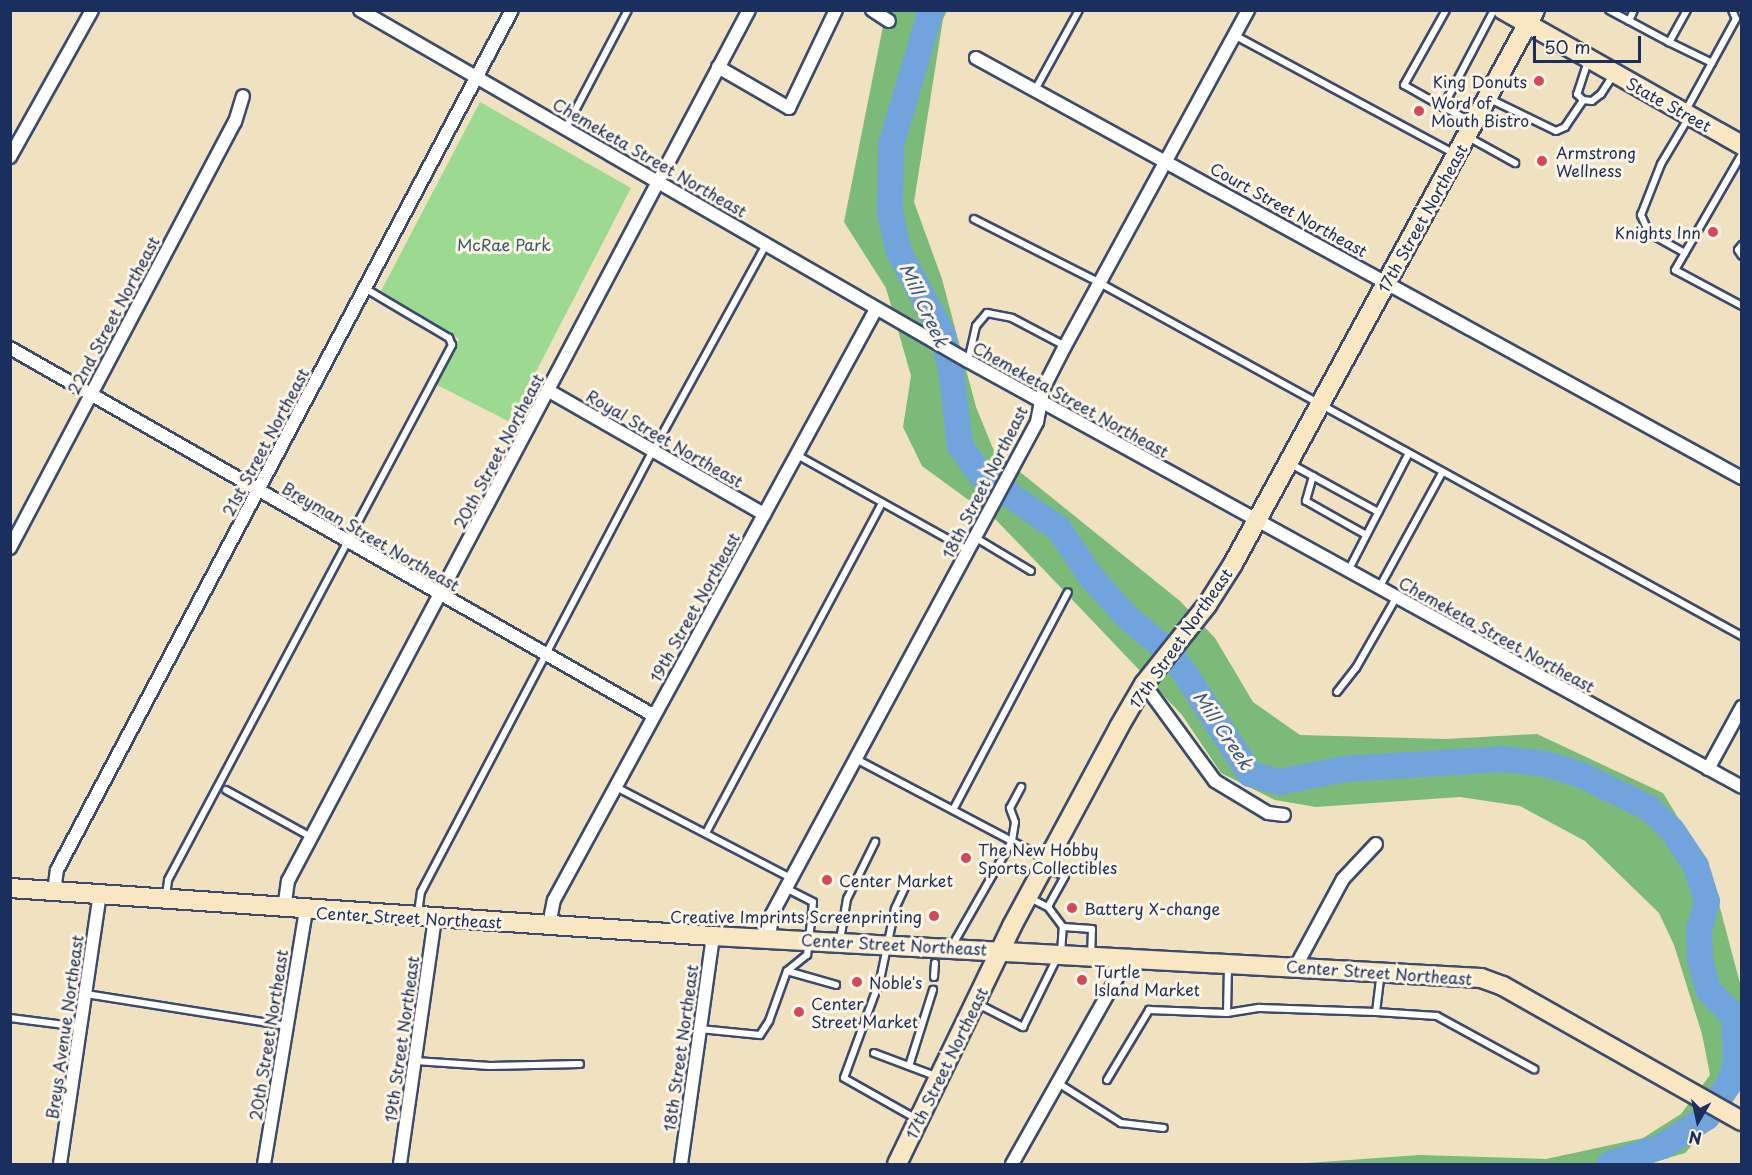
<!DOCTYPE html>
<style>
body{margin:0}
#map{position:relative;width:1752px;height:1175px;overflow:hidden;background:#f0e1c1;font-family:"Playpen Sans",sans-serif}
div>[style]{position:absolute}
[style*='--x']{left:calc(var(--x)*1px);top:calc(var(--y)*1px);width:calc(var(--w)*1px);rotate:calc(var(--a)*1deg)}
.green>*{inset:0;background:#9bda90}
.forest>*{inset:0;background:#7cba7a}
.river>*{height:26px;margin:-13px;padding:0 13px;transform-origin:13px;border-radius:13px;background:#71a4dd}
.roads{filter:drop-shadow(2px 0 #3b4a6d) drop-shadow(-2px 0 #3b4a6d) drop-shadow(0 2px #3b4a6d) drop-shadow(0 -2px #3b4a6d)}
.service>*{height:6px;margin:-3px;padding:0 3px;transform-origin:3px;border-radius:3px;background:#fff}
.minor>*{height:12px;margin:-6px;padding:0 6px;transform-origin:6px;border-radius:6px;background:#fff}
.secondary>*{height:18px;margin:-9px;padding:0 9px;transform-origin:9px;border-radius:9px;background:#f9e7c3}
.dots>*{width:16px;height:16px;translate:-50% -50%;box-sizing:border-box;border:3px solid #fcf5e5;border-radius:50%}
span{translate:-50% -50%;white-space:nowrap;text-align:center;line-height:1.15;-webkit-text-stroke:6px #fcf5e5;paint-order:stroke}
.poi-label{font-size:16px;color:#1b2f5e}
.right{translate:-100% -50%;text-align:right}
.left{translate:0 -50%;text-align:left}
.street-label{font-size:16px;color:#1b2f5e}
.park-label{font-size:16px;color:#3b5a6a}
.water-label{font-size:18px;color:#39588a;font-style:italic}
.frame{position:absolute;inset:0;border:12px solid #1b2f5e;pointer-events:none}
.north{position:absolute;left:1668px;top:1091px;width:60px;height:60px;-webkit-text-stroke:4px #fcf5e5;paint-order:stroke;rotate:189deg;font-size:16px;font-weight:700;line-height:24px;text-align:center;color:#1b2f5e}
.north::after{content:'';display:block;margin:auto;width:21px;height:27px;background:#1b2f5e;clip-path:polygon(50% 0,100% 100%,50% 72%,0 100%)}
.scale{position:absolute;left:1533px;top:36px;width:108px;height:27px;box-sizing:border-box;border:3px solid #1b2f5e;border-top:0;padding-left:8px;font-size:18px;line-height:21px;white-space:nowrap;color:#1b2f5e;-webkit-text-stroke:4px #fcf5e5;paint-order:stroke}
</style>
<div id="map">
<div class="green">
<i style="clip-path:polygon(480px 102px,631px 188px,510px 422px,437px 385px,459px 339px,381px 291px)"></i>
</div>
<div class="forest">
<i style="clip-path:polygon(886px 11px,947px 11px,943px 19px,914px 202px,942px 279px,976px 407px,994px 451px,1180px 601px,1215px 638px,1253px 702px,1300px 735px,1446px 739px,1537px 734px,1663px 793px,1710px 870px,1741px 987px,1741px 1090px,1685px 1153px,1647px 1164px,1293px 1164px,1419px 1155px,1546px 1159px,1643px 1138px,1681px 1114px,1710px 1075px,1702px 1034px,1674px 945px,1659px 913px,1585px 841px,1520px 806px,1460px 797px,1316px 807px,1275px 800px,1221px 773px,1182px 715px,1024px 549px,996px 520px,922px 466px,903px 427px,911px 376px,886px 288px,844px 222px)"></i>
</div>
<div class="river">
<i style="--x:931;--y:10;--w:141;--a:106.5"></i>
<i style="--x:891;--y:145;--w:68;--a:90.8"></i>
<i style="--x:890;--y:213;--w:40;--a:77"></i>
<i style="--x:899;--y:252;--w:92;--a:62"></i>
<i style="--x:942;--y:333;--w:37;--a:76"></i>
<i style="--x:951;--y:369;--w:78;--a:83.3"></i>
<i style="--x:960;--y:446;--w:34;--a:54"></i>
<i style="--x:980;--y:474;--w:96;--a:34.8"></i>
<i style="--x:1059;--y:529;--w:59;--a:56"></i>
<i style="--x:1092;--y:578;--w:54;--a:48"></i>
<i style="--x:1128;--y:618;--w:49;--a:39.2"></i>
<i style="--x:1166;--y:649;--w:33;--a:52"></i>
<i style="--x:1186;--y:675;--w:118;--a:57.1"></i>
<i style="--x:1250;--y:774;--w:31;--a:15"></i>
<i style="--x:1280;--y:782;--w:65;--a:-11.5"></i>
<i style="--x:1344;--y:769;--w:157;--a:-3.6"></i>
<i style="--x:1501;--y:759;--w:45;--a:6.3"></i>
<i style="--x:1546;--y:764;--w:37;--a:17"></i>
<i style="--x:1581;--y:775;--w:76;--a:25.9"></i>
<i style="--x:1649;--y:808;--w:32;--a:44"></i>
<i style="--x:1672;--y:830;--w:43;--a:56.3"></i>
<i style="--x:1696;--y:866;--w:37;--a:73"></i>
<i style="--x:1707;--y:901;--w:30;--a:105"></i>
<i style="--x:1699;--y:930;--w:30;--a:88"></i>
<i style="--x:1700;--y:960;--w:32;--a:74"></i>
<i style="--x:1709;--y:991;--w:35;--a:45"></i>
<i style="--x:1734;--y:1016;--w:47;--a:87.6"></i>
<i style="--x:1736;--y:1063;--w:20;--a:108"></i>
<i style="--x:1730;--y:1082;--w:42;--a:123.3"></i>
<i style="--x:1707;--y:1117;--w:53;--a:146.6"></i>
<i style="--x:1663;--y:1146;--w:56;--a:161.2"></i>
</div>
<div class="roads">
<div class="service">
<i style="--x:1446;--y:10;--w:86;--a:119.2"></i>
<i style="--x:1404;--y:85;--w:45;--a:29.4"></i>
<i style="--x:1443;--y:107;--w:110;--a:-62.3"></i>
<i style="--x:1609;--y:10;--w:68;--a:28.1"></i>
<i style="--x:1687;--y:10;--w:37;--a:119"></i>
<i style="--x:1669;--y:42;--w:48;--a:26"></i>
<i style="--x:1629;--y:21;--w:12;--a:-66"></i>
<i style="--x:1234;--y:35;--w:249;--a:28.3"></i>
<i style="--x:1588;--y:61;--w:35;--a:108"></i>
<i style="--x:1577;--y:94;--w:8;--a:45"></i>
<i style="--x:1583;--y:100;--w:9;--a:6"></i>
<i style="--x:1592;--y:101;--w:11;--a:-38"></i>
<i style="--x:1601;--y:94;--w:24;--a:-57"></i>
<i style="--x:1035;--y:90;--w:91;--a:-61.2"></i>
<i style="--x:1490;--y:99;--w:73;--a:25.9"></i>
<i style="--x:1556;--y:131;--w:10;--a:-24"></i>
<i style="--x:1565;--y:127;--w:32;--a:-56"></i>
<i style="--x:1443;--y:107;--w:31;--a:27"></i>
<i style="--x:1685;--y:112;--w:106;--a:-61.3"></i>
<i style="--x:1736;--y:19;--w:10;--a:-114"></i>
<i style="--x:566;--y:128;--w:133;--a:-62.3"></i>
<i style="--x:1468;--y:137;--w:54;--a:29"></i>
<i style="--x:1742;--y:154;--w:134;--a:120"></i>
<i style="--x:1675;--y:270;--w:76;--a:28.2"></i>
<i style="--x:974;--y:219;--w:139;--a:26.9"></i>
<i style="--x:1098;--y:282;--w:735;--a:28.8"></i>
<i style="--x:1742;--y:245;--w:6;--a:129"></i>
<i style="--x:1738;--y:250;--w:7;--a:56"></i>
<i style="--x:1685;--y:253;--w:41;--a:-150.9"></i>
<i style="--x:1649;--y:233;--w:20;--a:-114"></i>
<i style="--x:1641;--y:215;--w:55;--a:-68.6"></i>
<i style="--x:1661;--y:164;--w:55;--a:-59.2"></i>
<i style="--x:968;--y:361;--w:36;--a:-77"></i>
<i style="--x:976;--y:326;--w:17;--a:-50"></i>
<i style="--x:987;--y:313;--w:25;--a:11"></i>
<i style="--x:1012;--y:318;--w:60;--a:27.8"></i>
<i style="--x:797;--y:455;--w:196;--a:29.1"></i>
<i style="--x:1289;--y:463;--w:102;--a:28.8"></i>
<i style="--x:1313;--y:476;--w:26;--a:106"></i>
<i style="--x:1306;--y:501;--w:69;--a:29.5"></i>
<i style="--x:976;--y:538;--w:64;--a:31"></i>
<i style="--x:1348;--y:571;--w:131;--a:-62.7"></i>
<i style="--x:1379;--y:588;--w:131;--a:-61.3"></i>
<i style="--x:1337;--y:692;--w:31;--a:-52"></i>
<i style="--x:1356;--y:668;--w:81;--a:-60.3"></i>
<i style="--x:856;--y:759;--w:215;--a:27.8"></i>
<i style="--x:616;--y:787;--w:197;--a:27.5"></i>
<i style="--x:226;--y:790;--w:97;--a:28.9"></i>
<i style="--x:953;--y:810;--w:246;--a:-62.2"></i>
<i style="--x:707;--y:831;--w:372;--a:-61.9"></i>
<i style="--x:1046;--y:869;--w:20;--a:20"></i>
<i style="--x:1065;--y:876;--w:35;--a:119"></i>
<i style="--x:1048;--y:907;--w:25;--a:53"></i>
<i style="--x:1063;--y:927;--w:29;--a:4"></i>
<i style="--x:1092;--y:929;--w:25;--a:92"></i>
<i style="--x:907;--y:883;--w:29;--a:115"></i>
<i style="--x:895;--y:909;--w:73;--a:101.9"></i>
<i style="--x:880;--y:980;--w:104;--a:110.2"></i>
<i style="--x:844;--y:1078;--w:81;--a:29.4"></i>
<i style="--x:166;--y:895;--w:15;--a:-82"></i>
<i style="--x:168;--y:880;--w:606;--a:-62.04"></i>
<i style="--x:452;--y:345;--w:8;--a:-113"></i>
<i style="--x:449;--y:338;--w:96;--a:-149.4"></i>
<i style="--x:1030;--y:898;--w:20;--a:27"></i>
<i style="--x:418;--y:913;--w:21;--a:-82"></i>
<i style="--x:421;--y:892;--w:498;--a:-62.3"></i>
<i style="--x:653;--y:451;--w:235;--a:-61.3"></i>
<i style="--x:840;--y:940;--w:42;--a:-80.3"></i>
<i style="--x:847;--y:899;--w:64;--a:-63.8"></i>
<i style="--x:952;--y:946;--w:121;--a:-60.3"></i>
<i style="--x:1012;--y:841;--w:19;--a:-81"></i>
<i style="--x:1015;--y:822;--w:15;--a:-110"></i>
<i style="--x:1010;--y:808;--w:24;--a:-62"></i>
<i style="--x:1061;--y:953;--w:26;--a:-86"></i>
<i style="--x:1228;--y:966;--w:47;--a:91.2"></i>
<i style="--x:1227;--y:1013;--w:33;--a:-9"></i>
<i style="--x:1260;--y:1008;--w:116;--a:2"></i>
<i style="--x:1376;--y:1012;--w:38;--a:-83"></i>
<i style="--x:787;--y:971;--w:51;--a:15.9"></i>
<i style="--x:934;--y:977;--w:14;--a:-86"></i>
<i style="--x:86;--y:994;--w:204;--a:9"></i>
<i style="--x:978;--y:1004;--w:51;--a:27.1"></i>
<i style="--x:1023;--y:1027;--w:77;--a:-63.8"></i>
<i style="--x:1376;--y:1012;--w:61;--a:3.8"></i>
<i style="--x:1437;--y:1016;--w:111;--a:28.7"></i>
<i style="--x:10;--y:1018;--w:71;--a:7.3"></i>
<i style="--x:700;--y:1029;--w:60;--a:5.7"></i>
<i style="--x:760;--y:1035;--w:17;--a:-57"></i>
<i style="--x:769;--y:1021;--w:53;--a:-70.2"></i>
<i style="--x:787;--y:971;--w:26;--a:-39"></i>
<i style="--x:807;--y:955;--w:15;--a:-82"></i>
<i style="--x:809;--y:940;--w:38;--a:-84"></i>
<i style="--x:813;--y:902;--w:30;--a:-153"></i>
<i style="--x:874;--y:1053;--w:68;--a:20.6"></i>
<i style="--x:415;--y:1061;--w:75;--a:3.8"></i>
<i style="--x:490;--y:1066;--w:90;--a:-1.3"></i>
<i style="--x:909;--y:1066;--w:80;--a:-72.5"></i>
<i style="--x:1107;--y:1080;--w:82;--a:-59"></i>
<i style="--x:1149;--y:1010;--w:78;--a:2.2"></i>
<i style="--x:1058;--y:1083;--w:75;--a:32.4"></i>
<i style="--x:1121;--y:1123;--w:43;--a:6.6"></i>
</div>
<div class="minor">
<i style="--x:360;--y:10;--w:702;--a:30"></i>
<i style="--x:968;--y:361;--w:883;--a:28.83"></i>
<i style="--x:872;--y:10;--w:20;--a:33"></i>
<i style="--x:976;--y:58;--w:874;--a:28.74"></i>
<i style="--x:718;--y:67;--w:82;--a:30"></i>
<i style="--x:789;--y:108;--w:109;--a:-64.4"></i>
<i style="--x:10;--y:157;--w:168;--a:-60.8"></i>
<i style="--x:10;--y:348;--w:740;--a:29.72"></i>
<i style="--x:549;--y:391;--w:248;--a:29.8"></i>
<i style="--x:10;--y:548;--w:482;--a:-62.2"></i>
<i style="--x:235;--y:122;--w:27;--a:-73"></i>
<i style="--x:1144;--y:684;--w:120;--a:53.8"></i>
<i style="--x:1215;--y:781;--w:62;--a:31.1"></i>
<i style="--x:1268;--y:813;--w:16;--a:7"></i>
<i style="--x:1708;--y:769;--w:71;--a:-61.3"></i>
<i style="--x:54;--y:891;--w:21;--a:-82"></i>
<i style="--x:57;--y:870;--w:973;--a:-62.12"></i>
<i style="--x:284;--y:909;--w:28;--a:-82"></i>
<i style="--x:288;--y:881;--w:985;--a:-62.11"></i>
<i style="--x:549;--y:925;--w:25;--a:-79"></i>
<i style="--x:554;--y:900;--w:673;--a:-61.42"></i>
<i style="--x:769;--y:939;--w:25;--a:-83"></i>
<i style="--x:772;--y:914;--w:559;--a:-61.69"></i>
<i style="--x:1037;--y:422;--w:36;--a:-79"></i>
<i style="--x:1044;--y:387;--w:46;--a:-62.9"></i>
<i style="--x:1065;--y:346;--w:383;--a:-61.4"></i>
<i style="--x:1296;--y:966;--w:99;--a:-61.6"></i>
<i style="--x:1343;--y:879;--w:48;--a:-46.7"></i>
<i style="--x:60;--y:1164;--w:273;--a:-81.6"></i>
<i style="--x:264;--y:1164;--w:256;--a:-80.6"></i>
<i style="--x:400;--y:1164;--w:248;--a:-81.9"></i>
<i style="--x:681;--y:1164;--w:230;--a:-82"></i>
<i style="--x:1012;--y:1164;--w:239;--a:-60.6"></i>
</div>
<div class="secondary">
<i style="--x:1503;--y:10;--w:274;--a:29.5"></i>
<i style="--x:10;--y:888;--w:705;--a:3.91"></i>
<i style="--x:713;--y:936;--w:769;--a:3.13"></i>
<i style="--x:1481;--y:978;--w:23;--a:20"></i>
<i style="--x:1503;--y:986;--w:274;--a:29.5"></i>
<i style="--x:897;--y:1164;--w:264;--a:-64.2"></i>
<i style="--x:1012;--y:926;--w:226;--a:-61.7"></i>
<i style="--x:1119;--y:727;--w:50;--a:-59.8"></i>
<i style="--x:1144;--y:684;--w:101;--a:-51.4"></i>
<i style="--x:1207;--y:605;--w:49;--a:-57.6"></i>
<i style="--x:1233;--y:564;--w:631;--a:-61.4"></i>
</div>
</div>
<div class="dots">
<i style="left:1539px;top:81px;background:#d1495b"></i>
<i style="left:1419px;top:111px;background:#d1495b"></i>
<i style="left:1542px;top:161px;background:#d1495b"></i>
<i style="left:1713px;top:232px;background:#d1495b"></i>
<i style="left:966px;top:858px;background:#d1495b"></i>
<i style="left:827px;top:880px;background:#d1495b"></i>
<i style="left:1072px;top:908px;background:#d1495b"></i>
<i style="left:934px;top:916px;background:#d1495b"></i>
<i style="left:1082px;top:980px;background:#d1495b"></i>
<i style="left:857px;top:982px;background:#d1495b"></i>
<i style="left:799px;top:1012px;background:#d1495b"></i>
</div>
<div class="poi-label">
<span class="right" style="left:1527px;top:81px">King Donuts</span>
<span class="left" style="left:1431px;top:111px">Word of<br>Mouth Bistro</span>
<span class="left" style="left:1556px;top:161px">Armstrong<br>Wellness</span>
<span class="right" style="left:1701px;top:232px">Knights Inn</span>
<span class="left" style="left:978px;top:858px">The New Hobby<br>Sports Collectibles</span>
<span class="left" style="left:839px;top:880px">Center Market</span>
<span class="left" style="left:1084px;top:908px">Battery X-change</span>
<span class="right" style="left:922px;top:916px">Creative Imprints Screenprinting</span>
<span class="left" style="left:1094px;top:980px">Turtle<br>Island Market</span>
<span class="left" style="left:869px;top:982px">Noble's</span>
<span class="left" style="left:811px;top:1012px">Center<br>Street Market</span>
</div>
<div class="street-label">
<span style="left:1669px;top:104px;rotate:29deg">State Street</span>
<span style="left:650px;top:157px;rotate:30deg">Chemeketa Street Northeast</span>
<span style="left:1289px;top:209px;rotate:29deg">Court Street Northeast</span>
<span style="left:1422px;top:218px;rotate:-61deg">17th Street Northeast</span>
<span style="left:113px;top:315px;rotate:-62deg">22nd Street Northeast</span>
<span style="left:1071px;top:399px;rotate:29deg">Chemeketa Street Northeast</span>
<span style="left:665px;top:438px;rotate:30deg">Royal Street Northeast</span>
<span style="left:265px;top:442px;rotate:-62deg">21st Street Northeast</span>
<span style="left:498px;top:451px;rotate:-62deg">20th Street Northeast</span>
<span style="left:984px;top:482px;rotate:-63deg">18th Street Northeast</span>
<span style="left:371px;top:536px;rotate:30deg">Breyman Street Northeast</span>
<span style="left:694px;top:607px;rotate:-61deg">19th Street Northeast</span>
<span style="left:1497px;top:634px;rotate:29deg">Chemeketa Street Northeast</span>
<span style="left:1180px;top:638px;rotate:-55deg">17th Street Northeast</span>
<span style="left:409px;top:917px;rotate:3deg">Center Street Northeast</span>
<span style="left:894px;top:944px;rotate:3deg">Center Street Northeast</span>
<span style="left:1379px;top:972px;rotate:4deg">Center Street Northeast</span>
<span style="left:64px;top:1027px;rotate:-82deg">Breys Avenue Northeast</span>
<span style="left:268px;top:1035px;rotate:-81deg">20th Street Northeast</span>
<span style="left:401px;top:1039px;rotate:-82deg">19th Street Northeast</span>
<span style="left:680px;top:1048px;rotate:-82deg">18th Street Northeast</span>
<span style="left:946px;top:1063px;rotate:-64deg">17th Street Northeast</span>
</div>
<div class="park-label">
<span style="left:504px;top:244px">McRae Park</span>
</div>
<div class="water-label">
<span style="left:924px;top:305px;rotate:65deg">Mill Creek</span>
<span style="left:1223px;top:730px;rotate:56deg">Mill Creek</span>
</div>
<div class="frame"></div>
<div class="north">N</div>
<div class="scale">50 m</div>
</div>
